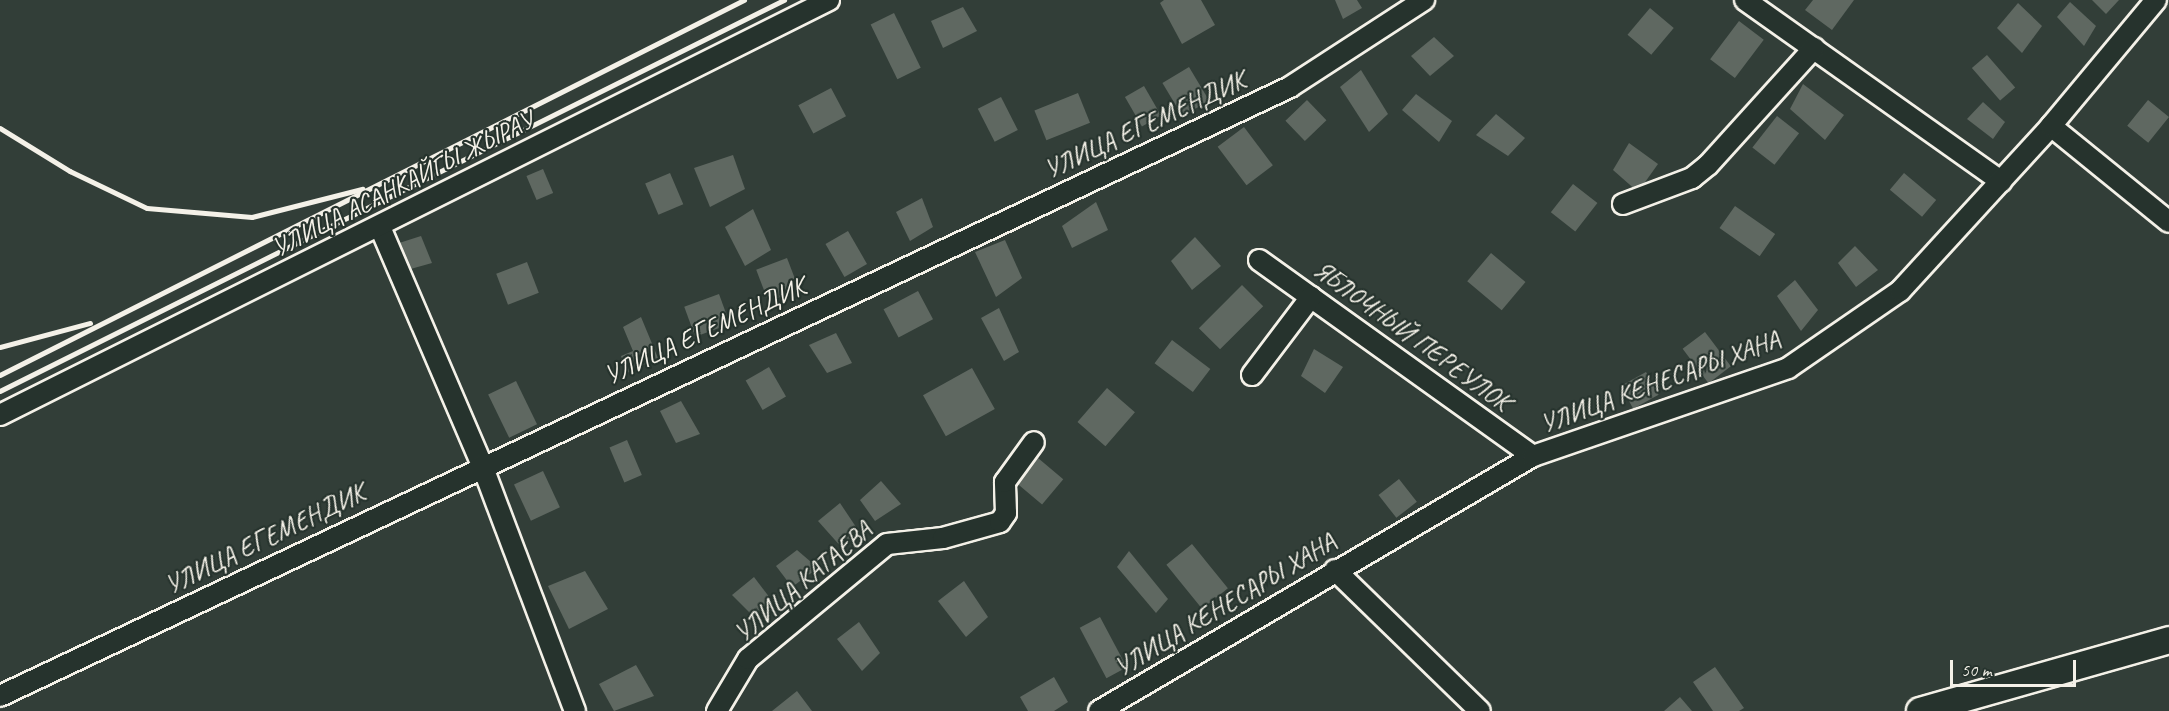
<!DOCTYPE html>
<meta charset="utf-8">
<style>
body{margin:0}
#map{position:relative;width:2169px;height:711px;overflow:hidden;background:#323e38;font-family:Caveat,sans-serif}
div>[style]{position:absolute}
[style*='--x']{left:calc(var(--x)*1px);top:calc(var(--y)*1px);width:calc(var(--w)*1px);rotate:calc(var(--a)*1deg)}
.building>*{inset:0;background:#5f6861;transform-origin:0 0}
.roads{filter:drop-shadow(2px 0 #f4f1e8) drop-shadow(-2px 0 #f4f1e8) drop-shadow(0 2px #f4f1e8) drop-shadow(0 -2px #f4f1e8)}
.minor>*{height:20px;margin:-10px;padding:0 10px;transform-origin:10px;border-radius:10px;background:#26332d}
.major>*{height:26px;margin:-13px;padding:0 13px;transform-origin:13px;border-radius:13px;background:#26332d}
.rail>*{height:4.5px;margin:-2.25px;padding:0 2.25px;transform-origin:2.25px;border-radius:2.25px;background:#f4f1e8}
span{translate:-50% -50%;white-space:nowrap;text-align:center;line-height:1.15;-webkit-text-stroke:4.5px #26332d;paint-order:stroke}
.street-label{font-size:26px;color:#f4f1e8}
.scale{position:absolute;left:1950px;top:660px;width:126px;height:27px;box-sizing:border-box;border:3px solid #f4f1e8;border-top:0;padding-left:8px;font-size:18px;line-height:21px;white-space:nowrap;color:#f4f1e8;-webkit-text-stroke:4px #26332d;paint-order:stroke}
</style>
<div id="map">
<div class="building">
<i style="clip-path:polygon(1164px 0,1201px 0,1215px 25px,1182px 44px,1160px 3px)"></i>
<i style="clip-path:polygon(1335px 0,1357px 0,1362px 8px,1343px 19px)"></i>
<i style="clip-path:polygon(1813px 0,1854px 0,1832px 30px,1805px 10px)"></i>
<i style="clip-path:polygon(2092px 0,2119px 0,2106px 14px)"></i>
<i style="clip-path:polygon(2070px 2px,2096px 26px,2084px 46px,2057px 17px)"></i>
<i style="clip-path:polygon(2018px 3px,2042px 26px,2022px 53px,1997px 28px)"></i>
<i style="clip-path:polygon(963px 7px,977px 31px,943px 48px,931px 21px)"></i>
<i style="left:1650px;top:8px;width:31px;height:35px;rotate:40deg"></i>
<i style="left:894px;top:13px;width:61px;height:26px;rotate:64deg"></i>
<i style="left:1739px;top:21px;width:31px;height:48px;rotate:37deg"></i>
<i style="clip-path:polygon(1434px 37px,1454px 56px,1430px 76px,1411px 56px)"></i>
<i style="left:1987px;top:55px;width:43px;height:20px;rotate:49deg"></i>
<i style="left:1189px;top:67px;width:39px;height:31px;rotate:59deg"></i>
<i style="clip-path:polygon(1361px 70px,1388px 114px,1369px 132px,1340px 87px)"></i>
<i style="clip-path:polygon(1803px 84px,1844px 115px,1825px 140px,1790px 109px)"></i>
<i style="left:1144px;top:86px;width:34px;height:22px;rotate:60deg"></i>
<i style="left:831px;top:88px;width:32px;height:37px;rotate:62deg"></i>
<i style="left:1078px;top:93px;width:32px;height:47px;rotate:68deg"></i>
<i style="clip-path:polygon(1416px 94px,1452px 121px,1439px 142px,1402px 110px)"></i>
<i style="left:1001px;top:97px;width:37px;height:26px;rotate:63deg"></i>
<i style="left:1307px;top:100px;width:28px;height:30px;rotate:46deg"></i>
<i style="left:2148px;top:100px;width:27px;height:33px;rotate:39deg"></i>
<i style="clip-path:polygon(1983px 102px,2005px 122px,1993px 139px,1967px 119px)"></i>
<i style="clip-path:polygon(1496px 114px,1525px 138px,1508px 156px,1476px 135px)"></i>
<i style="left:1777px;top:116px;width:28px;height:40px;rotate:38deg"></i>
<i style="left:1244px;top:127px;width:48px;height:33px;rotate:53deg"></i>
<i style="clip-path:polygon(1629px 143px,1658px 164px,1638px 192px,1613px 170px)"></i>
<i style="clip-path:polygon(733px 155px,745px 189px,710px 207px,694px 168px)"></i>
<i style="left:543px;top:169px;width:26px;height:18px;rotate:67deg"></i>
<i style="left:670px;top:173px;width:34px;height:27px;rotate:67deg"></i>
<i style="left:1904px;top:173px;width:42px;height:22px;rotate:40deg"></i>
<i style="left:1573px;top:184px;width:31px;height:36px;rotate:38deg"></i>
<i style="clip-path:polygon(922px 198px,933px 227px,910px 241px,896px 212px)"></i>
<i style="clip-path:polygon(1096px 202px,1108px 230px,1072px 248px,1062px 226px)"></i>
<i style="left:1735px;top:206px;width:49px;height:27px;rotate:35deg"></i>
<i style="clip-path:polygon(753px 209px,771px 250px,745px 266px,725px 227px)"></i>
<i style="left:848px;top:231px;width:38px;height:26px;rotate:60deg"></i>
<i style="clip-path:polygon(421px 236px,432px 263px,407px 270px,396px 244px)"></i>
<i style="clip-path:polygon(1195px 237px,1221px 266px,1192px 290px,1171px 261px)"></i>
<i style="clip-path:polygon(1005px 240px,1022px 278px,996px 297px,975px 252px)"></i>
<i style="clip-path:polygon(1855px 246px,1878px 270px,1856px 287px,1838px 263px)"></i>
<i style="left:1491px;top:253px;width:45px;height:37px;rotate:40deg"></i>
<i style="left:787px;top:258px;width:34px;height:33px;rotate:69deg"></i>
<i style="left:527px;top:262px;width:33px;height:33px;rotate:69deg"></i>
<i style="clip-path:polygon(1795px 280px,1818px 310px,1801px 331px,1777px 296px)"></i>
<i style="left:1242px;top:285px;width:30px;height:61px;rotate:45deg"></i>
<i style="left:918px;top:291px;width:32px;height:39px;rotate:62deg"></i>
<i style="left:719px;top:294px;width:32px;height:37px;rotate:70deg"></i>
<i style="clip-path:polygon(999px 308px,1019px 352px,1004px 361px,981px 318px)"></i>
<i style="clip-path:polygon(641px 317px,658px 358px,627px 373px,621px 356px,633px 351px,623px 327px)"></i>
<i style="left:1705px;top:332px;width:43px;height:28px;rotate:53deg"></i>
<i style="clip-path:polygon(836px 333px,852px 363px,827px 373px,809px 345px)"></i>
<i style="left:1172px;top:340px;width:48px;height:29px;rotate:37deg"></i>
<i style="clip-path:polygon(1314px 349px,1343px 367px,1325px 393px,1301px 376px)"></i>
<i style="left:769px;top:367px;width:34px;height:27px;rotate:60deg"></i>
<i style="left:972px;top:368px;width:47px;height:56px;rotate:61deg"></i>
<i style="left:1646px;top:372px;width:26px;height:29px;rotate:61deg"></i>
<i style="left:516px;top:381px;width:48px;height:31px;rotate:64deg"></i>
<i style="left:1107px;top:388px;width:37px;height:45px;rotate:41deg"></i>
<i style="clip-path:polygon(681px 401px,700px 434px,676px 443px,660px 411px)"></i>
<i style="left:627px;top:440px;width:38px;height:19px;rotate:67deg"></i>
<i style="left:1038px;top:458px;width:33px;height:33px;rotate:40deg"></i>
<i style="left:543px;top:471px;width:40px;height:32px;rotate:65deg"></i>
<i style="left:1399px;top:479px;width:29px;height:26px;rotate:52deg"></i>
<i style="clip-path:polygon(881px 481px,901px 504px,875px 521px,860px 500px)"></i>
<i style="clip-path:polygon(840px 503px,860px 533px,843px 549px,818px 521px)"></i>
<i style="left:1192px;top:544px;width:57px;height:33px;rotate:51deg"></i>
<i style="clip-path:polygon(797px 550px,818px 568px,792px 587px,776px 566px)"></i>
<i style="clip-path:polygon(1129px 551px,1168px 599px,1156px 613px,1117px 567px)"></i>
<i style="clip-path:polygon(585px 571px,608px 609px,569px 629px,548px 586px)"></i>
<i style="clip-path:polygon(754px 577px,773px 602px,754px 617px,732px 595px)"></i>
<i style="clip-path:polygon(964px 581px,988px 617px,966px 637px,938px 601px)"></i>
<i style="left:1100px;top:617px;width:57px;height:23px;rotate:62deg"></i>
<i style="clip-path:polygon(859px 622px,880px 653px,862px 671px,837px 639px)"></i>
<i style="clip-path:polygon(636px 665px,654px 696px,614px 711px,599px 684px)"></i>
<i style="clip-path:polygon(1715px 667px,1744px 708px,1739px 711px,1713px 711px,1693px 682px)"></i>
<i style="clip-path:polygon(1054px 677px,1068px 702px,1054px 711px,1028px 711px,1020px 697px)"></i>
<i style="clip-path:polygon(797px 691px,812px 711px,772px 711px)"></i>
<i style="clip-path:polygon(1680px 697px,1692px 711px,1664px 711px)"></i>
</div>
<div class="roads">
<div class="minor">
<i style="--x:1745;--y:0;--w:314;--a:35.3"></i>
<i style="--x:2051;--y:126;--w:152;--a:39.1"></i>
<i style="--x:1623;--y:204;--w:74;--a:-20.6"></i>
<i style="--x:1692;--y:178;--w:21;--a:-39"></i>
<i style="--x:1708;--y:165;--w:158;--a:-47.8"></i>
<i style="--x:380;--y:227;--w:259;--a:66.8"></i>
<i style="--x:482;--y:465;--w:263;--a:69.3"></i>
<i style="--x:1259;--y:260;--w:337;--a:35.6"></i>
<i style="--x:1252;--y:375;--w:98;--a:-52.9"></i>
<i style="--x:0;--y:415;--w:927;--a:-26.59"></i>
<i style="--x:1335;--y:570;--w:202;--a:44.2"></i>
<i style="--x:0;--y:696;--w:1427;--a:-25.27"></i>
<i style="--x:1290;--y:87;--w:160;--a:-33"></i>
<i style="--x:717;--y:711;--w:61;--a:-59.2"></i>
<i style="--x:748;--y:659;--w:180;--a:-39.6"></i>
<i style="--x:887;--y:544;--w:56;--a:-6.1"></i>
<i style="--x:943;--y:538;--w:59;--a:-15.7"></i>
<i style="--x:1000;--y:522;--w:11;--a:-56"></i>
<i style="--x:1006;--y:513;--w:31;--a:-92"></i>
<i style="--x:1005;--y:482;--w:49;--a:-54.1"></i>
<i style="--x:1099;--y:711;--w:503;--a:-30.44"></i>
<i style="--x:1533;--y:456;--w:270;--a:-19"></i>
<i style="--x:1788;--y:368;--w:136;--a:-34.5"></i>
<i style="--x:1900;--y:291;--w:224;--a:-47.5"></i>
<i style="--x:2051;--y:126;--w:164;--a:-50.2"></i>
</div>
<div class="major">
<i style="--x:1920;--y:711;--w:259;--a:-15.9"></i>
</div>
</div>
<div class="rail">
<i style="--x:0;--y:128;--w:82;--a:31.6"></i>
<i style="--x:70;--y:171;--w:85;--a:25.7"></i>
<i style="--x:147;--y:208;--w:105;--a:4.9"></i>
<i style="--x:252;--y:217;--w:114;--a:-14.3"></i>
<i style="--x:0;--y:347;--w:93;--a:-14.9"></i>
<i style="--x:0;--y:375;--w:833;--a:-26.75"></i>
<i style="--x:0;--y:391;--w:876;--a:-26.51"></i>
</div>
<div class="street-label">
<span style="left:1145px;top:125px;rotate:-25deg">УЛИЦА ЕГЕМЕНДИК</span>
<span style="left:403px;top:184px;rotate:-27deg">УЛИЦА АСАНКАЙГЫ ЖЫРАУ</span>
<span style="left:705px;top:331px;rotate:-25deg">УЛИЦА ЕГЕМЕНДИК</span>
<span style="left:1412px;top:336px;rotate:36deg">ЯБЛОЧНЫЙ ПЕРЕУЛОК</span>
<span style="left:1660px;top:382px;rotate:-20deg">УЛИЦА КЕНЕСАРЫ ХАНА</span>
<span style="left:265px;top:539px;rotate:-26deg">УЛИЦА ЕГЕМЕНДИК</span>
<span style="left:803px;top:582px;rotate:-40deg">УЛИЦА КАТАЕВА</span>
<span style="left:1225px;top:605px;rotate:-31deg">УЛИЦА КЕНЕСАРЫ ХАНА</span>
</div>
<div class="scale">50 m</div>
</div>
